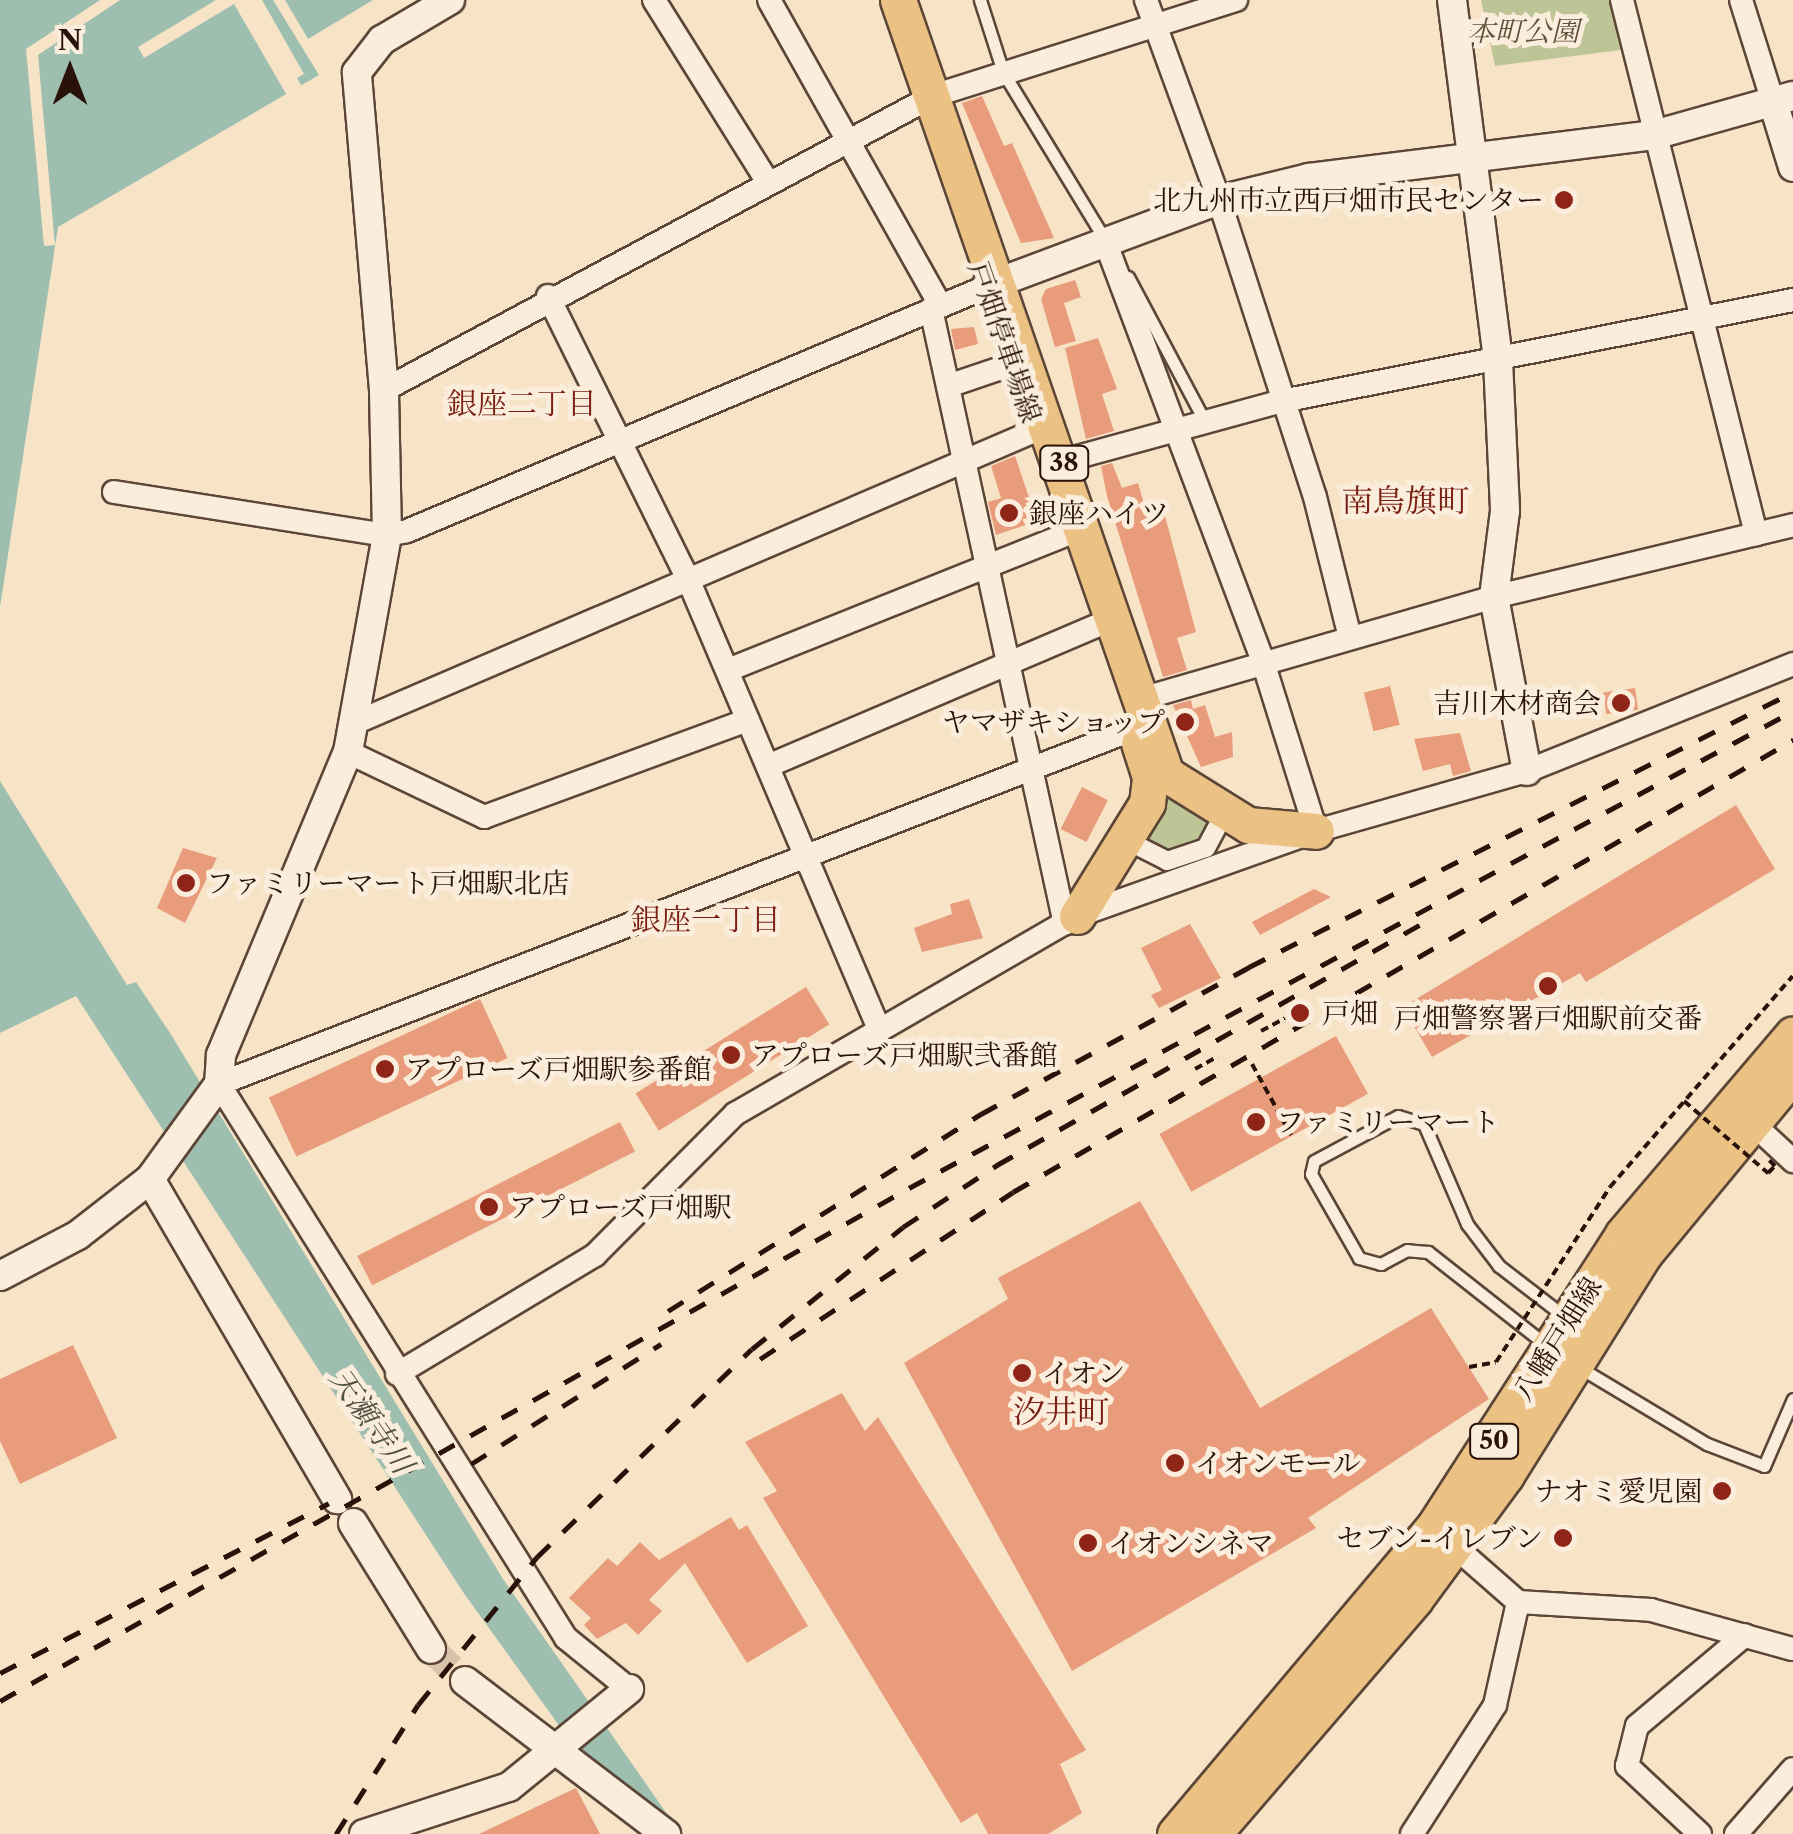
<!DOCTYPE html>
<meta charset="utf-8">
<style>
body{margin:0}
#map{position:relative;width:1793px;height:1834px;overflow:hidden;background:#f7e4c7;font-family:"Libre Caslon Text","Noto Serif JP",serif}
div>[style]{position:absolute}
[style*='--x']{left:calc(var(--x)*1px);top:calc(var(--y)*1px);width:calc(var(--w)*1px);rotate:calc(var(--a)*1deg)}
.green>*{inset:0;background:#bdc496}
.water>*{inset:0;background:#9ebfb0}
.pier>*{inset:0;background:#f7e4c7}
.building>*{inset:0;background:#e89c7c;transform-origin:0 0}
.tertiary-tunnel>*{height:28px;margin-top:-14px;transform-origin:0;background:repeating-linear-gradient(90deg,#d8c4aa 0 28px,transparent 0 42px)}
.path>*{height:4px;margin-top:-2px;transform-origin:0;background:repeating-linear-gradient(90deg,#291209 0 8px,transparent 0 13px)}
.roads{filter:drop-shadow(2px 0 #5c4638) drop-shadow(-2px 0 #5c4638) drop-shadow(0 2px #5c4638) drop-shadow(0 -2px #5c4638)}
.service>*{height:11px;margin:-5.5px;padding:0 5.5px;transform-origin:5.5px;border-radius:5.5px;background:#faeddb}
.pedestrian>*{height:18px;margin:-9px;padding:0 9px;transform-origin:9px;border-radius:9px;background:#faeddb}
.minor>*{height:22px;margin:-11px;padding:0 11px;transform-origin:11px;border-radius:11px;background:#faeddb}
.tertiary>*{height:28px;margin:-14px;padding:0 14px;transform-origin:14px;border-radius:14px;background:#faeddb}
.primary>*{height:35px;margin:-17.5px;padding:0 17.5px;transform-origin:17.5px;border-radius:17.5px;background:#ecc284}
.rail>*{height:5px;margin-top:-2.5px;transform-origin:0;background:repeating-linear-gradient(90deg,#291209 0 18px,transparent 0 36px)}
.path-bridge>*{height:4px;margin-top:-2px;transform-origin:0;background:repeating-linear-gradient(90deg,#291209 0 8px,transparent 0 13px)}
.dots>*{width:28px;height:28px;translate:-50% -50%;box-sizing:border-box;border:5px solid #faeddb;border-radius:50%}
span{translate:-50% -50%;white-space:nowrap;text-align:center;line-height:1.15;-webkit-text-stroke:10px #faeddb;paint-order:stroke}
.shield-label span{padding:2px 8px;background:#faeddb;border:2px solid;border-radius:8px;-webkit-text-stroke-width:0}
.shield-label{font-size:25px;color:#291209;font-weight:700}
.park-label{font-size:28px;color:#5d503a;font-style:italic}
.poi-label{font-size:28px;color:#291209}
.right{translate:-100% -50%;text-align:right}
.left{translate:0 -50%;text-align:left}
.street-label{font-size:28px;color:#291209}
.neighbourhood-label{font-size:30px;color:#7a1f14}
.water-label{font-size:30px;color:#524f43;font-style:italic}
.quarter-label{font-size:32px;color:#7a1f14}
.north{position:absolute;left:20px;top:20px;width:100px;height:100px;-webkit-text-stroke:8px #faeddb;paint-order:stroke;rotate:0deg;font-size:28px;font-weight:700;line-height:40px;text-align:center;color:#291209}
.north::after{content:'';display:block;margin:auto;width:35px;height:45px;background:#291209;clip-path:polygon(50% 0,100% 100%,50% 72%,0 100%)}
</style>
<div id="map">
<div class="green">
<i style="clip-path:polygon(1481px 0,1610px 0,1621px 50px,1495px 66px)"></i>
<i style="clip-path:polygon(1180px 798px,1214px 813px,1202px 839px,1167px 853px,1134px 836px,1158px 802px)"></i>
</div>
<div class="water">
<i style="clip-path:polygon(0 0,273px 0,319px 75px,58px 227px,0 607px)"></i>
<i style="clip-path:polygon(285px 0,373px 0,308px 39px)"></i>
<i style="clip-path:polygon(0 781px,127px 985px,136px 982px,170px 1033px,503px 1579px,681px 1834px,637px 1834px,463px 1592px,76px 996px,0 1033px)"></i>
</div>
<div class="pier">
<i style="clip-path:polygon(100px 0,120px 0,38px 55px,55px 245px,44px 246px,26px 49px)"></i>
<i style="clip-path:polygon(216px 0,262px 0,304px 74px,297px 78px,304px 90px,289px 99px,234px 4px,144px 58px,138px 47px)"></i>
</div>
<div class="building">
<i style="clip-path:polygon(982px 96px,1004px 146px,1012px 143px,1054px 238px,1021px 243px,962px 103px)"></i>
<i style="clip-path:polygon(1075px 280px,1081px 297px,1064px 303px,1076px 341px,1055px 347px,1041px 299px,1046px 289px)"></i>
<i style="clip-path:polygon(974px 327px,978px 344px,955px 350px,951px 329px)"></i>
<i style="clip-path:polygon(1098px 338px,1117px 389px,1102px 394px,1114px 431px,1086px 439px,1065px 348px)"></i>
<i style="clip-path:polygon(1015px 456px,1037px 521px,996px 535px,988px 502px,1001px 498px,991px 466px)"></i>
<i style="clip-path:polygon(1112px 463px,1122px 488px,1138px 483px,1146px 511px,1165px 516px,1196px 632px,1177px 638px,1187px 670px,1163px 677px,1107px 496px,1101px 466px)"></i>
<i style="left:1390px;top:686px;width:40px;height:27px;rotate:76deg"></i>
<i style="left:1635px;top:688px;width:22px;height:32px;rotate:82deg"></i>
<i style="clip-path:polygon(1191px 700px,1193px 709px,1205px 705px,1215px 737px,1232px 732px,1233px 757px,1201px 767px,1173px 705px)"></i>
<i style="clip-path:polygon(1460px 733px,1471px 771px,1453px 776px,1450px 764px,1423px 771px,1414px 739px)"></i>
<i style="left:1082px;top:787px;width:29px;height:47px;rotate:27deg"></i>
<i style="clip-path:polygon(1736px 805px,1775px 869px,1586px 982px,1580px 973px,1432px 1057px,1403px 1007px)"></i>
<i style="clip-path:polygon(183px 848px,217px 858px,185px 923px,157px 908px)"></i>
<i style="clip-path:polygon(1314px 889px,1331px 897px,1260px 935px,1252px 922px)"></i>
<i style="clip-path:polygon(969px 899px,983px 938px,922px 952px,914px 928px,952px 914px,950px 904px)"></i>
<i style="clip-path:polygon(1190px 924px,1221px 978px,1159px 1008px,1151px 995px,1162px 990px,1141px 948px)"></i>
<i style="left:806px;top:987px;width:44px;height:201px;rotate:58deg"></i>
<i style="left:480px;top:999px;width:65px;height:233px;rotate:65deg"></i>
<i style="left:1336px;top:1036px;width:66px;height:202px;rotate:61deg"></i>
<i style="left:620px;top:1122px;width:33px;height:295px;rotate:63deg"></i>
<i style="clip-path:polygon(1140px 1201px,1260px 1408px,1431px 1308px,1489px 1399px,1308px 1518px,1316px 1528px,1072px 1671px,904px 1363px,1008px 1299px,998px 1278px)"></i>
<i style="clip-path:polygon(73px 1345px,117px 1438px,20px 1484px,0 1441px,0 1379px)"></i>
<i style="clip-path:polygon(842px 1393px,865px 1431px,878px 1417px,1086px 1750px,1060px 1764px,1082px 1813px,1048px 1834px,988px 1834px,977px 1813px,961px 1823px,763px 1498px,777px 1491px,745px 1442px)"></i>
<i style="clip-path:polygon(731px 1517px,739px 1530px,747px 1525px,808px 1626px,747px 1663px,685px 1563px,649px 1600px,662px 1611px,638px 1635px,626px 1623px,597px 1639px,584px 1625px,591px 1618px,569px 1598px,608px 1558px,617px 1566px,640px 1542px,659px 1560px)"></i>
<i style="clip-path:polygon(576px 1788px,600px 1834px,479px 1834px)"></i>
</div>
<div class="tertiary-tunnel">
<i style="--x:431;--y:1649;--w:47;--a:43.3"></i>
</div>
<div class="path">
<i style="--x:1261;--y:1031;--w:27;--a:-28"></i>
<i style="--x:1252;--y:1064;--w:81;--a:61.2"></i>
<i style="--x:1195;--y:1069;--w:26;--a:-29"></i>
</div>
<div class="roads">
<div class="service">
<i style="--x:980;--y:0;--w:76;--a:72.3"></i>
<i style="--x:1003;--y:72;--w:197;--a:58.7"></i>
<i style="--x:1128;--y:277;--w:160;--a:62"></i>
<i style="--x:1545;--y:1344;--w:149;--a:-141.8"></i>
<i style="--x:1428;--y:1252;--w:21;--a:-175"></i>
<i style="--x:1407;--y:1250;--w:30;--a:152"></i>
<i style="--x:1381;--y:1264;--w:23;--a:-165"></i>
<i style="--x:1359;--y:1258;--w:97;--a:-119.7"></i>
<i style="--x:1311;--y:1174;--w:13;--a:-77"></i>
<i style="--x:1314;--y:1161;--w:95;--a:-28.2"></i>
<i style="--x:1398;--y:1116;--w:27;--a:17"></i>
<i style="--x:1424;--y:1124;--w:109;--a:66.7"></i>
<i style="--x:1467;--y:1224;--w:53;--a:52.7"></i>
<i style="--x:1499;--y:1266;--w:82;--a:37.6"></i>
<i style="--x:1577;--y:1366;--w:152;--a:31"></i>
<i style="--x:1707;--y:1444;--w:61;--a:21.1"></i>
<i style="--x:1764;--y:1466;--w:73;--a:-66.6"></i>
</div>
<div class="pedestrian">
<i style="--x:1134;--y:844;--w:37;--a:27"></i>
<i style="--x:1167;--y:861;--w:41;--a:-18.4"></i>
<i style="--x:1206;--y:848;--w:34;--a:-62"></i>
</div>
<div class="minor">
<i style="--x:654;--y:0;--w:211;--a:58"></i>
<i style="--x:769;--y:0;--w:351;--a:60.7"></i>
<i style="--x:1146;--y:0;--w:213;--a:69.9"></i>
<i style="--x:1219;--y:200;--w:312;--a:72.1"></i>
<i style="--x:1315;--y:497;--w:144;--a:76"></i>
<i style="--x:1622;--y:0;--w:551;--a:75.91"></i>
<i style="--x:1741;--y:0;--w:107;--a:72.6"></i>
<i style="--x:1105;--y:241;--w:450;--a:69.4"></i>
<i style="--x:1263;--y:662;--w:177;--a:72.6"></i>
<i style="--x:548;--y:296;--w:316;--a:63.7"></i>
<i style="--x:688;--y:579;--w:486;--a:67"></i>
<i style="--x:931;--y:309;--w:629;--a:77.71"></i>
<i style="--x:948;--y:386;--w:69;--a:-18.7"></i>
<i style="--x:384;--y:390;--w:623;--a:-28.17"></i>
<i style="--x:933;--y:96;--w:318;--a:-17.6"></i>
<i style="--x:1063;--y:461;--w:227;--a:-15.3"></i>
<i style="--x:1282;--y:401;--w:521;--a:-11.18"></i>
<i style="--x:114;--y:492;--w:276;--a:9"></i>
<i style="--x:387;--y:535;--w:20;--a:-11"></i>
<i style="--x:407;--y:531;--w:628;--a:-22.85"></i>
<i style="--x:728;--y:670;--w:368;--a:-21.8"></i>
<i style="--x:1141;--y:699;--w:367;--a:-16.1"></i>
<i style="--x:1494;--y:597;--w:308;--a:-13.5"></i>
<i style="--x:357;--y:722;--w:740;--a:-23.24"></i>
<i style="--x:348;--y:752;--w:151;--a:25.5"></i>
<i style="--x:484;--y:817;--w:281;--a:-20.2"></i>
<i style="--x:770;--y:765;--w:359;--a:-23.1"></i>
<i style="--x:1750;--y:1121;--w:59;--a:42.9"></i>
<i style="--x:397;--y:1374;--w:231;--a:-31"></i>
<i style="--x:595;--y:1255;--w:199;--a:-45.2"></i>
<i style="--x:735;--y:1114;--w:395;--a:-30.1"></i>
<i style="--x:1077;--y:916;--w:254;--a:-19.6"></i>
<i style="--x:1316;--y:831;--w:219;--a:-15.9"></i>
<i style="--x:1527;--y:771;--w:287;--a:-21.9"></i>
<i style="--x:1518;--y:1602;--w:133;--a:3.4"></i>
<i style="--x:1651;--y:1610;--w:147;--a:15.4"></i>
<i style="--x:629;--y:1689;--w:81;--a:-141"></i>
<i style="--x:566;--y:1638;--w:654;--a:-122.06"></i>
<i style="--x:219;--y:1084;--w:981;--a:-21.21"></i>
<i style="--x:1412;--y:1834;--w:153;--a:-57.2"></i>
<i style="--x:1495;--y:1705;--w:106;--a:-77.4"></i>
<i style="--x:1518;--y:1602;--w:85;--a:-138.8"></i>
<i style="--x:1700;--y:1834;--w:100;--a:-137"></i>
<i style="--x:1627;--y:1766;--w:41;--a:-76"></i>
<i style="--x:1637;--y:1726;--w:141;--a:-40.1"></i>
<i style="--x:1736;--y:1834;--w:86;--a:-48.8"></i>
</div>
<div class="tertiary">
<i style="--x:1452;--y:0;--w:364;--a:82.7"></i>
<i style="--x:1498;--y:361;--w:150;--a:87.3"></i>
<i style="--x:1505;--y:511;--w:87;--a:97.3"></i>
<i style="--x:1494;--y:597;--w:177;--a:79.3"></i>
<i style="--x:1773;--y:102;--w:68;--a:72.9"></i>
<i style="--x:986;--y:287;--w:249;--a:-20.5"></i>
<i style="--x:1219;--y:200;--w:93;--a:-13.7"></i>
<i style="--x:1309;--y:178;--w:348;--a:-7.1"></i>
<i style="--x:1654;--y:135;--w:144;--a:-15.7"></i>
<i style="--x:150;--y:1179;--w:371;--a:59.7"></i>
<i style="--x:0;--y:1276;--w:88;--a:-27.7"></i>
<i style="--x:78;--y:1235;--w:91;--a:-37.9"></i>
<i style="--x:150;--y:1179;--w:117;--a:-54"></i>
<i style="--x:219;--y:1084;--w:29;--a:-86"></i>
<i style="--x:221;--y:1055;--w:329;--a:-67.3"></i>
<i style="--x:348;--y:752;--w:220;--a:-79.8"></i>
<i style="--x:387;--y:535;--w:145;--a:-91.2"></i>
<i style="--x:384;--y:390;--w:319;--a:-94.9"></i>
<i style="--x:357;--y:72;--w:41;--a:-52"></i>
<i style="--x:382;--y:40;--w:79;--a:-30.5"></i>
<i style="--x:353;--y:1523;--w:148;--a:58.2"></i>
<i style="--x:465;--y:1681;--w:253;--a:37.3"></i>
<i style="--x:364;--y:1834;--w:152;--a:-18"></i>
<i style="--x:509;--y:1787;--w:155;--a:-39.2"></i>
</div>
<div class="primary">
<i style="--x:898;--y:0;--w:819;--a:70.9"></i>
<i style="--x:1166;--y:774;--w:97;--a:31.9"></i>
<i style="--x:1248;--y:825;--w:68;--a:5"></i>
<i style="--x:1077;--y:916;--w:133;--a:-58.2"></i>
<i style="--x:1147;--y:803;--w:26;--a:-83"></i>
<i style="--x:1150;--y:777;--w:35;--a:-108"></i>
<i style="--x:1175;--y:1834;--w:404;--a:-49.9"></i>
<i style="--x:1435;--y:1525;--w:346;--a:-57.1"></i>
<i style="--x:1623;--y:1234;--w:262;--a:-49.6"></i>
<i style="--x:1213;--y:1834;--w:310;--a:-49.3"></i>
<i style="--x:1415;--y:1599;--w:154;--a:-53.7"></i>
<i style="--x:1506;--y:1475;--w:261;--a:-58"></i>
<i style="--x:1644;--y:1254;--w:234;--a:-50.4"></i>
</div>
</div>
<div class="rail">
<i style="--x:668;--y:1311;--w:370;--a:-32.2"></i>
<i style="--x:981;--y:1114;--w:306;--a:-28.7"></i>
<i style="--x:1249;--y:967;--w:610;--a:-26.82"></i>
<i style="--x:760;--y:1359;--w:303;--a:-33.4"></i>
<i style="--x:1013;--y:1192;--w:902;--a:-30.09"></i>
<i style="--x:471;--y:1464;--w:225;--a:-32.3"></i>
<i style="--x:0;--y:1673;--w:370;--a:-27.3"></i>
<i style="--x:0;--y:1701;--w:1044;--a:-29.44"></i>
<i style="--x:909;--y:1188;--w:1004;--a:-28.35"></i>
<i style="--x:336;--y:1834;--w:153;--a:-57.6"></i>
<i style="--x:418;--y:1705;--w:190;--a:-51.2"></i>
<i style="--x:537;--y:1557;--w:299;--a:-44.1"></i>
<i style="--x:752;--y:1349;--w:194;--a:-38.9"></i>
<i style="--x:903;--y:1227;--w:113;--a:-33.4"></i>
<i style="--x:997;--y:1165;--w:486;--a:-29.6"></i>
</div>
<div class="path-bridge">
<i style="--x:1684;--y:1101;--w:111;--a:40.6"></i>
<i style="--x:1768;--y:1173;--w:10;--a:-45"></i>
<i style="--x:1775;--y:1166;--w:8;--a:-135"></i>
<i style="--x:1469;--y:1367;--w:27;--a:-10"></i>
<i style="--x:1496;--y:1362;--w:209;--a:-56.9"></i>
<i style="--x:1610;--y:1187;--w:279;--a:-49.1"></i>
</div>
<div class="dots">
<i style="left:1564px;top:200px;background:#8f2418"></i>
<i style="left:1009px;top:513px;background:#8f2418"></i>
<i style="left:1621px;top:703px;background:#8f2418"></i>
<i style="left:1185px;top:722px;background:#8f2418"></i>
<i style="left:186px;top:883px;background:#8f2418"></i>
<i style="left:1548px;top:986px;background:#8f2418"></i>
<i style="left:1300px;top:1013px;background:#8f2418"></i>
<i style="left:731px;top:1055px;background:#8f2418"></i>
<i style="left:385px;top:1069px;background:#8f2418"></i>
<i style="left:1256px;top:1122px;background:#8f2418"></i>
<i style="left:489px;top:1207px;background:#8f2418"></i>
<i style="left:1022px;top:1373px;background:#8f2418"></i>
<i style="left:1175px;top:1463px;background:#8f2418"></i>
<i style="left:1722px;top:1491px;background:#8f2418"></i>
<i style="left:1563px;top:1538px;background:#8f2418"></i>
<i style="left:1088px;top:1543px;background:#8f2418"></i>
</div>
<div class="shield-label">
<span style="left:1064px;top:463px">38</span>
<span style="left:1494px;top:1441px">50</span>
</div>
<div class="park-label">
<span style="left:1523px;top:31px">本町公園</span>
</div>
<div class="poi-label">
<span class="right" style="left:1544px;top:200px">北九州市立西戸畑市民センター</span>
<span class="left" style="left:1029px;top:513px">銀座ハイツ</span>
<span class="right" style="left:1601px;top:703px">吉川木材商会</span>
<span class="right" style="left:1165px;top:722px">ヤマザキショップ</span>
<span class="left" style="left:206px;top:883px">ファミリーマート戸畑駅北店</span>
<span class="left" style="left:1322px;top:1013px">戸畑</span>
<span style="left:1548px;top:1018px">戸畑警察署戸畑駅前交番</span>
<span class="left" style="left:751px;top:1055px">アプローズ戸畑駅弐番館</span>
<span class="left" style="left:405px;top:1069px">アプローズ戸畑駅参番館</span>
<span class="left" style="left:1276px;top:1122px">ファミリーマート</span>
<span class="left" style="left:509px;top:1207px">アプローズ戸畑駅</span>
<span class="left" style="left:1042px;top:1373px">イオン</span>
<span class="left" style="left:1195px;top:1463px">イオンモール</span>
<span class="right" style="left:1702px;top:1491px">ナオミ愛児園</span>
<span class="right" style="left:1543px;top:1538px">セブン-イレブン</span>
<span class="left" style="left:1108px;top:1543px">イオンシネマ</span>
</div>
<div class="street-label">
<span style="left:1005px;top:342px;rotate:71deg">戸畑停車場線</span>
<span style="left:1557px;top:1339px;rotate:-58deg">八幡戸畑線</span>
</div>
<div class="neighbourhood-label">
<span style="left:522px;top:404px">銀座二丁目</span>
<span style="left:706px;top:920px">銀座一丁目</span>
</div>
<div class="water-label">
<span style="left:371px;top:1421px;rotate:55deg">天瀬寺川</span>
</div>
<div class="quarter-label">
<span style="left:1405px;top:501px">南鳥旗町</span>
<span style="left:1061px;top:1412px">汐井町</span>
</div>
<div class="north">N</div>
</div>
